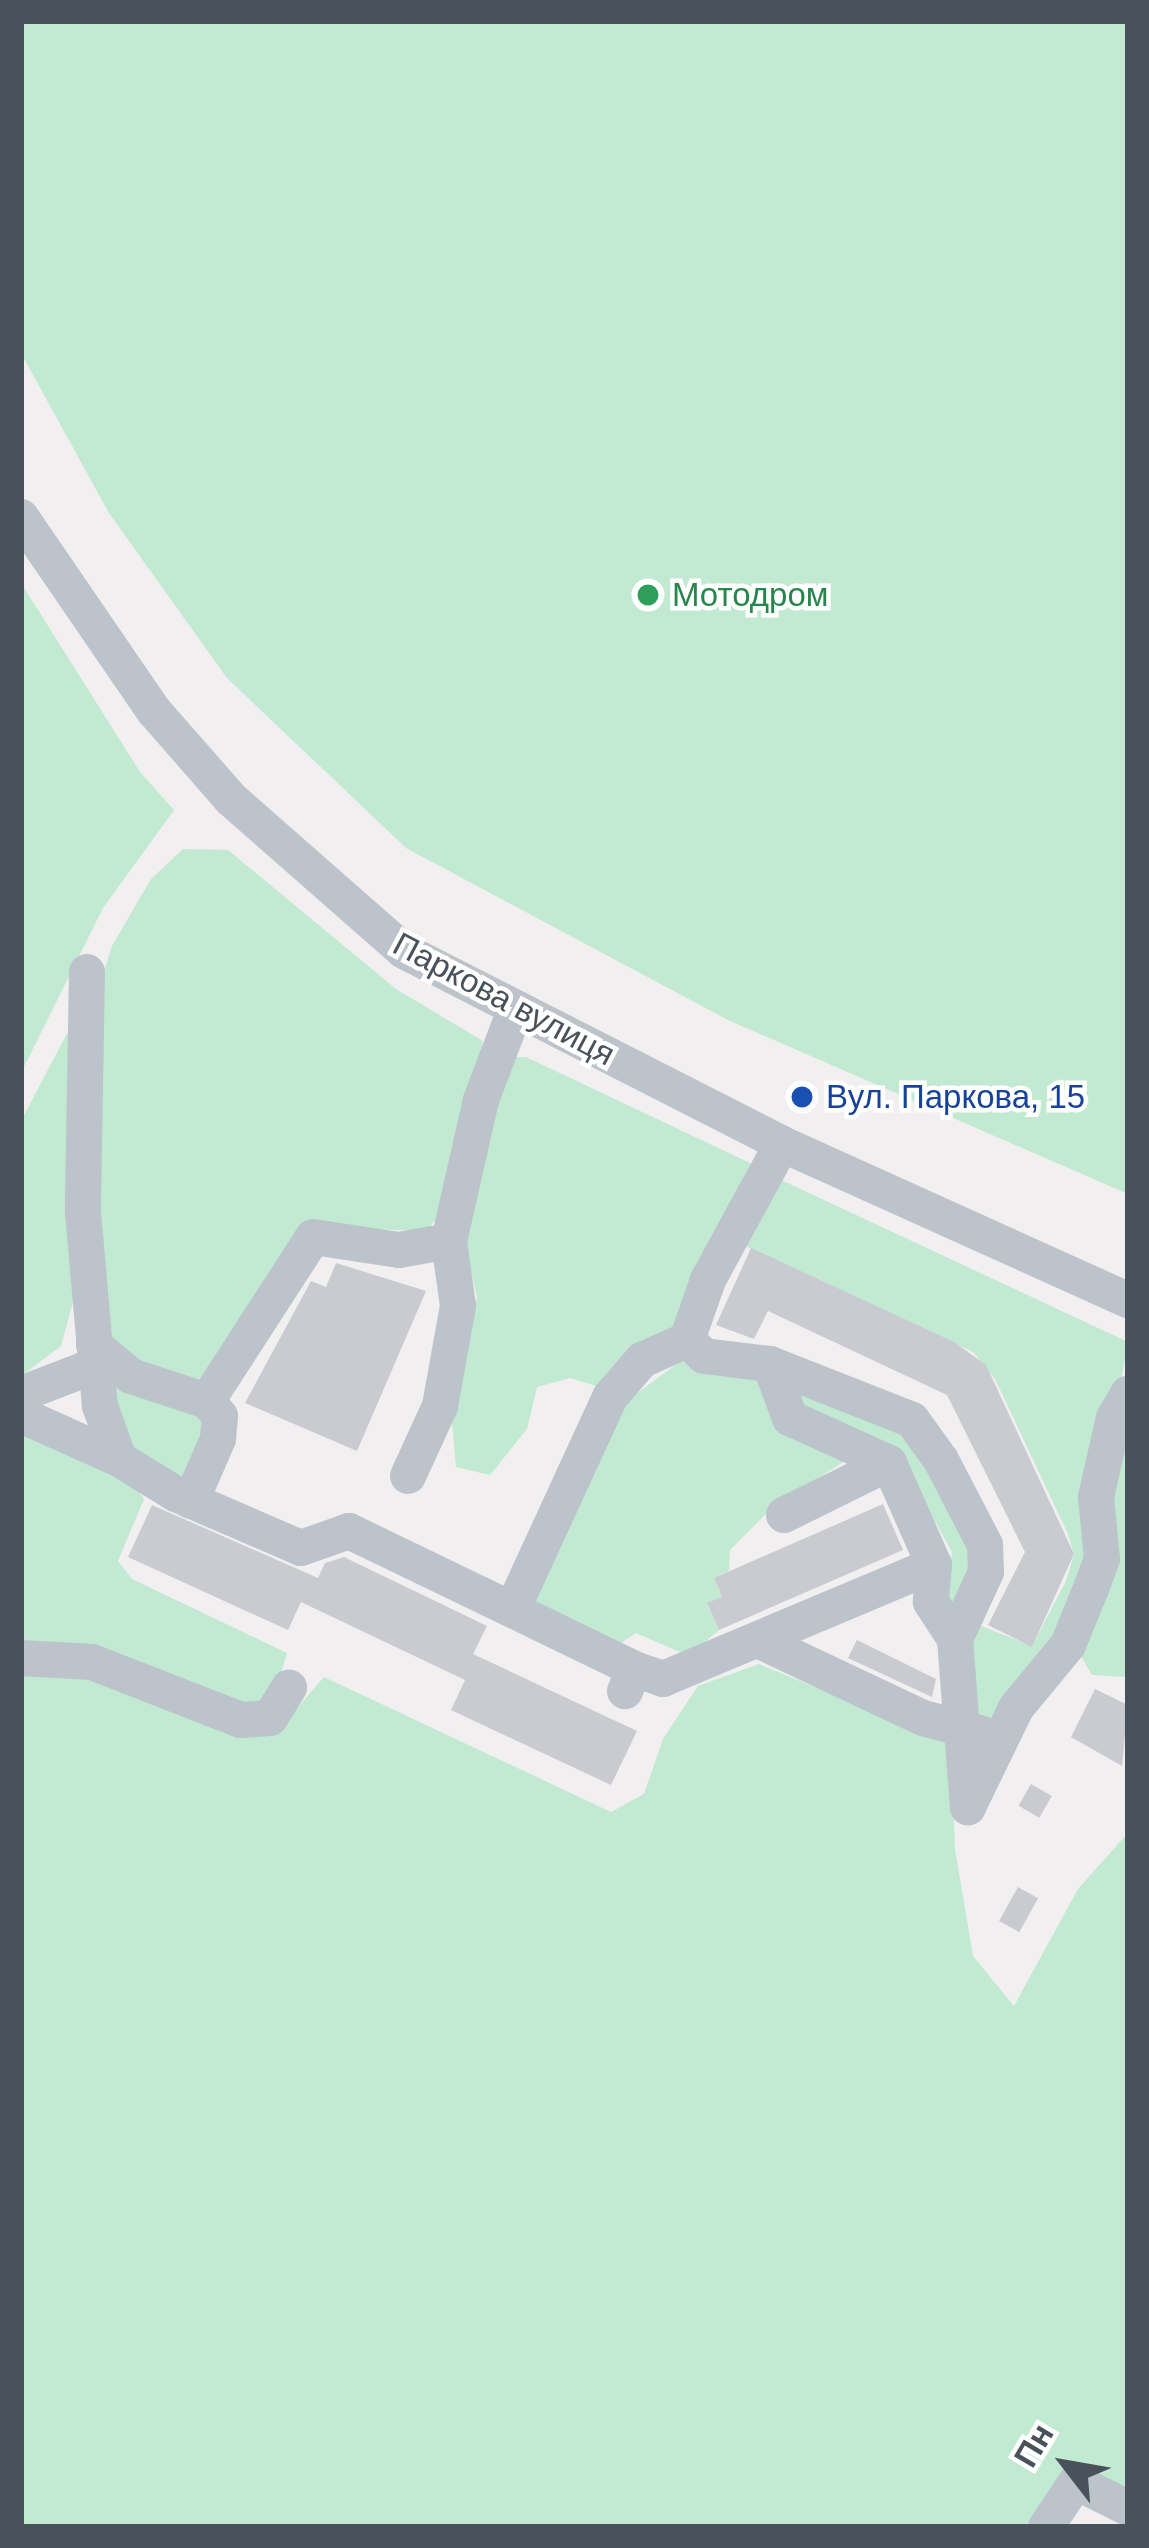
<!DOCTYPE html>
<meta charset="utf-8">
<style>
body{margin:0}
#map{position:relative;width:1149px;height:2548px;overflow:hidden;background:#f1efef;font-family:Helvetica,sans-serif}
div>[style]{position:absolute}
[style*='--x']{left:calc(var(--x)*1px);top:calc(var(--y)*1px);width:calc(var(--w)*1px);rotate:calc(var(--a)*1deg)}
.green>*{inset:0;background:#c2e9d2}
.building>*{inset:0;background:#c9cbd1;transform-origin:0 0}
.minor>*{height:36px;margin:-18px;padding:0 18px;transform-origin:18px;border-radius:18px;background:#bcc3ca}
.dots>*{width:33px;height:33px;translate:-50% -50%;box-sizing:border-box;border:6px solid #fff;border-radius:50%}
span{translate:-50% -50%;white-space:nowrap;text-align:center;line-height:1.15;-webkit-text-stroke:9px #fff;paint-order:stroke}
.leisure-label{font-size:33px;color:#27864d}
.left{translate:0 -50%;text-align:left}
.street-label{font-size:33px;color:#49525a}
.transit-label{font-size:33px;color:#164399}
.frame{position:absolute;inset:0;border:24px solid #49525a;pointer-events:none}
.north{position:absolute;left:1005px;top:2404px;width:120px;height:120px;-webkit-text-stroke:9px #fff;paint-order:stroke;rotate:301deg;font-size:33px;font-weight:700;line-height:48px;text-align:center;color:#49525a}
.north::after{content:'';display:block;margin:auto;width:42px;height:54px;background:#49525a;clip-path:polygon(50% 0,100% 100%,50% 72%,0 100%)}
</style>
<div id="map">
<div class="green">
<i style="clip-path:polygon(21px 21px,1128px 21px,1128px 1194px,728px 1020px,406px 848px,227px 678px,109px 513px,21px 353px)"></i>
<i style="clip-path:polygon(21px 583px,140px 772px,174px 810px,103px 908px,21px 1073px)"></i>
<i style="clip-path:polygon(183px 849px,228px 850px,396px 989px,483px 1041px,445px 1209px,426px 1231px,335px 1228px,216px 1369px,191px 1387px,112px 1348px,88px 1095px,91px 1012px,112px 946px,151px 879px)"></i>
<i style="clip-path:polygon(70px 1028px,74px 1298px,61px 1346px,21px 1376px,21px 1121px)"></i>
<i style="clip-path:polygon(510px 1057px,526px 1057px,750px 1163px,750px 1180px,675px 1333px,606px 1389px,570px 1378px,537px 1387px,527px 1429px,490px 1475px,456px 1467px,451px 1412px,477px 1298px,466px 1246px,487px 1105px)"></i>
<i style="clip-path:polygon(777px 1178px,1128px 1342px,1081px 1597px,990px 1726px,972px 1719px,966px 1644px,976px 1624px,1032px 1646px,1066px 1581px,1074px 1554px,1068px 1534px,995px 1379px,973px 1352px,745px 1246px)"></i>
<i style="clip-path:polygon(681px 1361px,718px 1376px,762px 1378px,848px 1459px,774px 1506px,730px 1550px,729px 1571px,714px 1578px,722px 1597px,707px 1604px,719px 1630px,689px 1656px,636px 1633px,612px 1649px,530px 1600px,629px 1399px)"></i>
<i style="clip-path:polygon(792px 1384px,899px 1425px,969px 1538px,971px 1572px,952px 1613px,945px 1602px,952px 1552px,896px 1451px,795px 1404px)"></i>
<i style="clip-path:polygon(134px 1388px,211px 1422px,193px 1483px,123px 1453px,106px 1389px)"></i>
<i style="clip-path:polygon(21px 1423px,118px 1464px,144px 1499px,118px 1561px,132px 1579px,287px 1653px,274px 1697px,255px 1708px,21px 1642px)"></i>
<i style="clip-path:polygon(1128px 1427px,1128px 1677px,1092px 1675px,1078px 1651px)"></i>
<i style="clip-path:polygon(759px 1664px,951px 1743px,955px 1849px,973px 1956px,1014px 2006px,1078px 1889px,1128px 1833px,1128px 2490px,1066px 2463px,1038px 2527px,21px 2527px,21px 1671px,94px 1676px,274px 1735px,324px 1677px,611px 1812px,644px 1794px,663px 1739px,698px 1686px)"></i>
</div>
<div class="building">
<i style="clip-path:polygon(751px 1248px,954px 1342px,986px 1365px,1074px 1554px,1032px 1647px,988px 1625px,1025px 1552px,947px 1395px,768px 1311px,754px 1339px,716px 1325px)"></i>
<i style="clip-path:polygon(336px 1263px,426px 1291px,357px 1451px,245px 1403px,311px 1281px,326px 1287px)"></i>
<i style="clip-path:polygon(883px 1504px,903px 1550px,719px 1630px,707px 1603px,722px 1597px,714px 1578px)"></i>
<i style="clip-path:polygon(152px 1505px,318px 1578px,325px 1563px,344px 1557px,487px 1626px,473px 1654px,637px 1731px,611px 1785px,451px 1710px,465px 1680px,301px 1602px,288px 1630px,128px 1557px)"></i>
<i style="clip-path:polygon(857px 1640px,936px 1679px,932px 1697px,848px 1658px)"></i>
<i style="clip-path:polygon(1095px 1689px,1128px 1705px,1122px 1766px,1071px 1737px)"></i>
<i style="left:1031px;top:1784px;width:24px;height:25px;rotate:30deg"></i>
<i style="left:1018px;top:1887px;width:23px;height:39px;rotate:29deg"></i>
</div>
<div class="minor">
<i style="--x:21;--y:517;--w:235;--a:55.6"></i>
<i style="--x:154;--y:711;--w:117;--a:48.8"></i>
<i style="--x:231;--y:799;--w:230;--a:41.3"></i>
<i style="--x:404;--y:951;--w:424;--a:27"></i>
<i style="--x:782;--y:1144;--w:380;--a:24.3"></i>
<i style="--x:87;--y:972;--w:240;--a:91"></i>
<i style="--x:83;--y:1212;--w:195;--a:85"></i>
<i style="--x:100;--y:1406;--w:56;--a:70.3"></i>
<i style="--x:119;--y:1459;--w:67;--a:31.6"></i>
<i style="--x:176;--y:1494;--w:136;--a:23.4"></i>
<i style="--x:301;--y:1548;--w:51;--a:-19.5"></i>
<i style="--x:349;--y:1531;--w:317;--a:25.8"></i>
<i style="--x:634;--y:1669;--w:24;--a:112"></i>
<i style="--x:782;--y:1144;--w:155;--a:118.6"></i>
<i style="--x:708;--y:1280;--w:64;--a:109.3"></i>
<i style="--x:687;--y:1340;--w:23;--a:43"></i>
<i style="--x:704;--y:1356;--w:66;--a:6.9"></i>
<i style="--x:770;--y:1364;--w:153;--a:21.5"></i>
<i style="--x:912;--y:1420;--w:49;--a:54.1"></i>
<i style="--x:941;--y:1460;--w:96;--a:62.6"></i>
<i style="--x:985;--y:1545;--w:27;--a:88"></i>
<i style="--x:986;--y:1572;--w:74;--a:114.8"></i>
<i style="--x:955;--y:1639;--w:169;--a:85.6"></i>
<i style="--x:94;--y:1345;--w:48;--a:40"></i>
<i style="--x:131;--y:1376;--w:80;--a:18.2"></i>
<i style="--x:207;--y:1401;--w:195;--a:-57.1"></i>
<i style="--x:313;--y:1237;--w:87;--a:8.6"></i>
<i style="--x:399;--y:1250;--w:51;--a:-10.2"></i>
<i style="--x:770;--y:1364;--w:58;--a:69.7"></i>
<i style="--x:790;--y:1418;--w:109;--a:24.4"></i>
<i style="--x:889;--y:1463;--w:111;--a:66.2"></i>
<i style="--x:934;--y:1565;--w:37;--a:95"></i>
<i style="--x:931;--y:1602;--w:44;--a:57"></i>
<i style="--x:21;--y:1394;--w:80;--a:-21.1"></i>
<i style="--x:21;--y:1415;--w:107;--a:24.2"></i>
<i style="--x:408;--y:1476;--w:77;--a:-65.4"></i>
<i style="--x:440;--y:1406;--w:102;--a:-79.8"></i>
<i style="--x:458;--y:1306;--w:66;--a:-97.9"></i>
<i style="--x:449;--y:1241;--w:145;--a:-77.2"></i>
<i style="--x:481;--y:1100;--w:98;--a:-69.2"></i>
<i style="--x:191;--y:1501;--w:68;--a:-66.5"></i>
<i style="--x:218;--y:1439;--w:23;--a:-85"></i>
<i style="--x:220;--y:1416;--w:20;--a:-131"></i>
<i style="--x:784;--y:1515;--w:117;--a:-26.3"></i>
<i style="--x:513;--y:1608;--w:232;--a:-65.3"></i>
<i style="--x:610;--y:1397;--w:49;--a:-49.1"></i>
<i style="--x:642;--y:1360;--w:49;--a:-24"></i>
<i style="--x:762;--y:1642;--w:178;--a:25.3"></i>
<i style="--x:923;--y:1718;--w:62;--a:14.9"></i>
<i style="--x:21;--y:1658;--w:71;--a:3.2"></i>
<i style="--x:92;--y:1662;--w:160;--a:21.3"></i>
<i style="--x:241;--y:1720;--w:29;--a:-4"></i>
<i style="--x:270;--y:1718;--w:36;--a:-58"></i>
<i style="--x:634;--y:1669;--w:31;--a:19"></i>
<i style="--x:663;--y:1679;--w:294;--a:-22.8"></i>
<i style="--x:968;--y:1807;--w:110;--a:-64.1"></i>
<i style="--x:1016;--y:1708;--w:82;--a:-50.5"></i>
<i style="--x:1068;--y:1645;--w:64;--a:-67.9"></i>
<i style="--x:1092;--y:1586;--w:29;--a:-70"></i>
<i style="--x:1102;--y:1559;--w:62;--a:-95.5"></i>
<i style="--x:1096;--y:1497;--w:81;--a:-77.2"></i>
<i style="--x:1114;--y:1418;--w:28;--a:-60"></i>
<i style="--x:1046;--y:2527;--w:54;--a:-56.3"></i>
<i style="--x:1076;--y:2482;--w:58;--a:26.6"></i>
</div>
<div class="dots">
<i style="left:648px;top:595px;background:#2e9e5b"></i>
<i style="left:802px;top:1097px;background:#1a4fb4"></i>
</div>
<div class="leisure-label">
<span class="left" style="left:672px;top:595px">Мотодром</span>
</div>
<div class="street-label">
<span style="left:504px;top:999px;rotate:28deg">Паркова вулиця</span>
</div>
<div class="transit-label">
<span class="left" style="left:826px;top:1097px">Вул. Паркова, 15</span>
</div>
<div class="frame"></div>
<div class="north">Пн</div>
</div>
